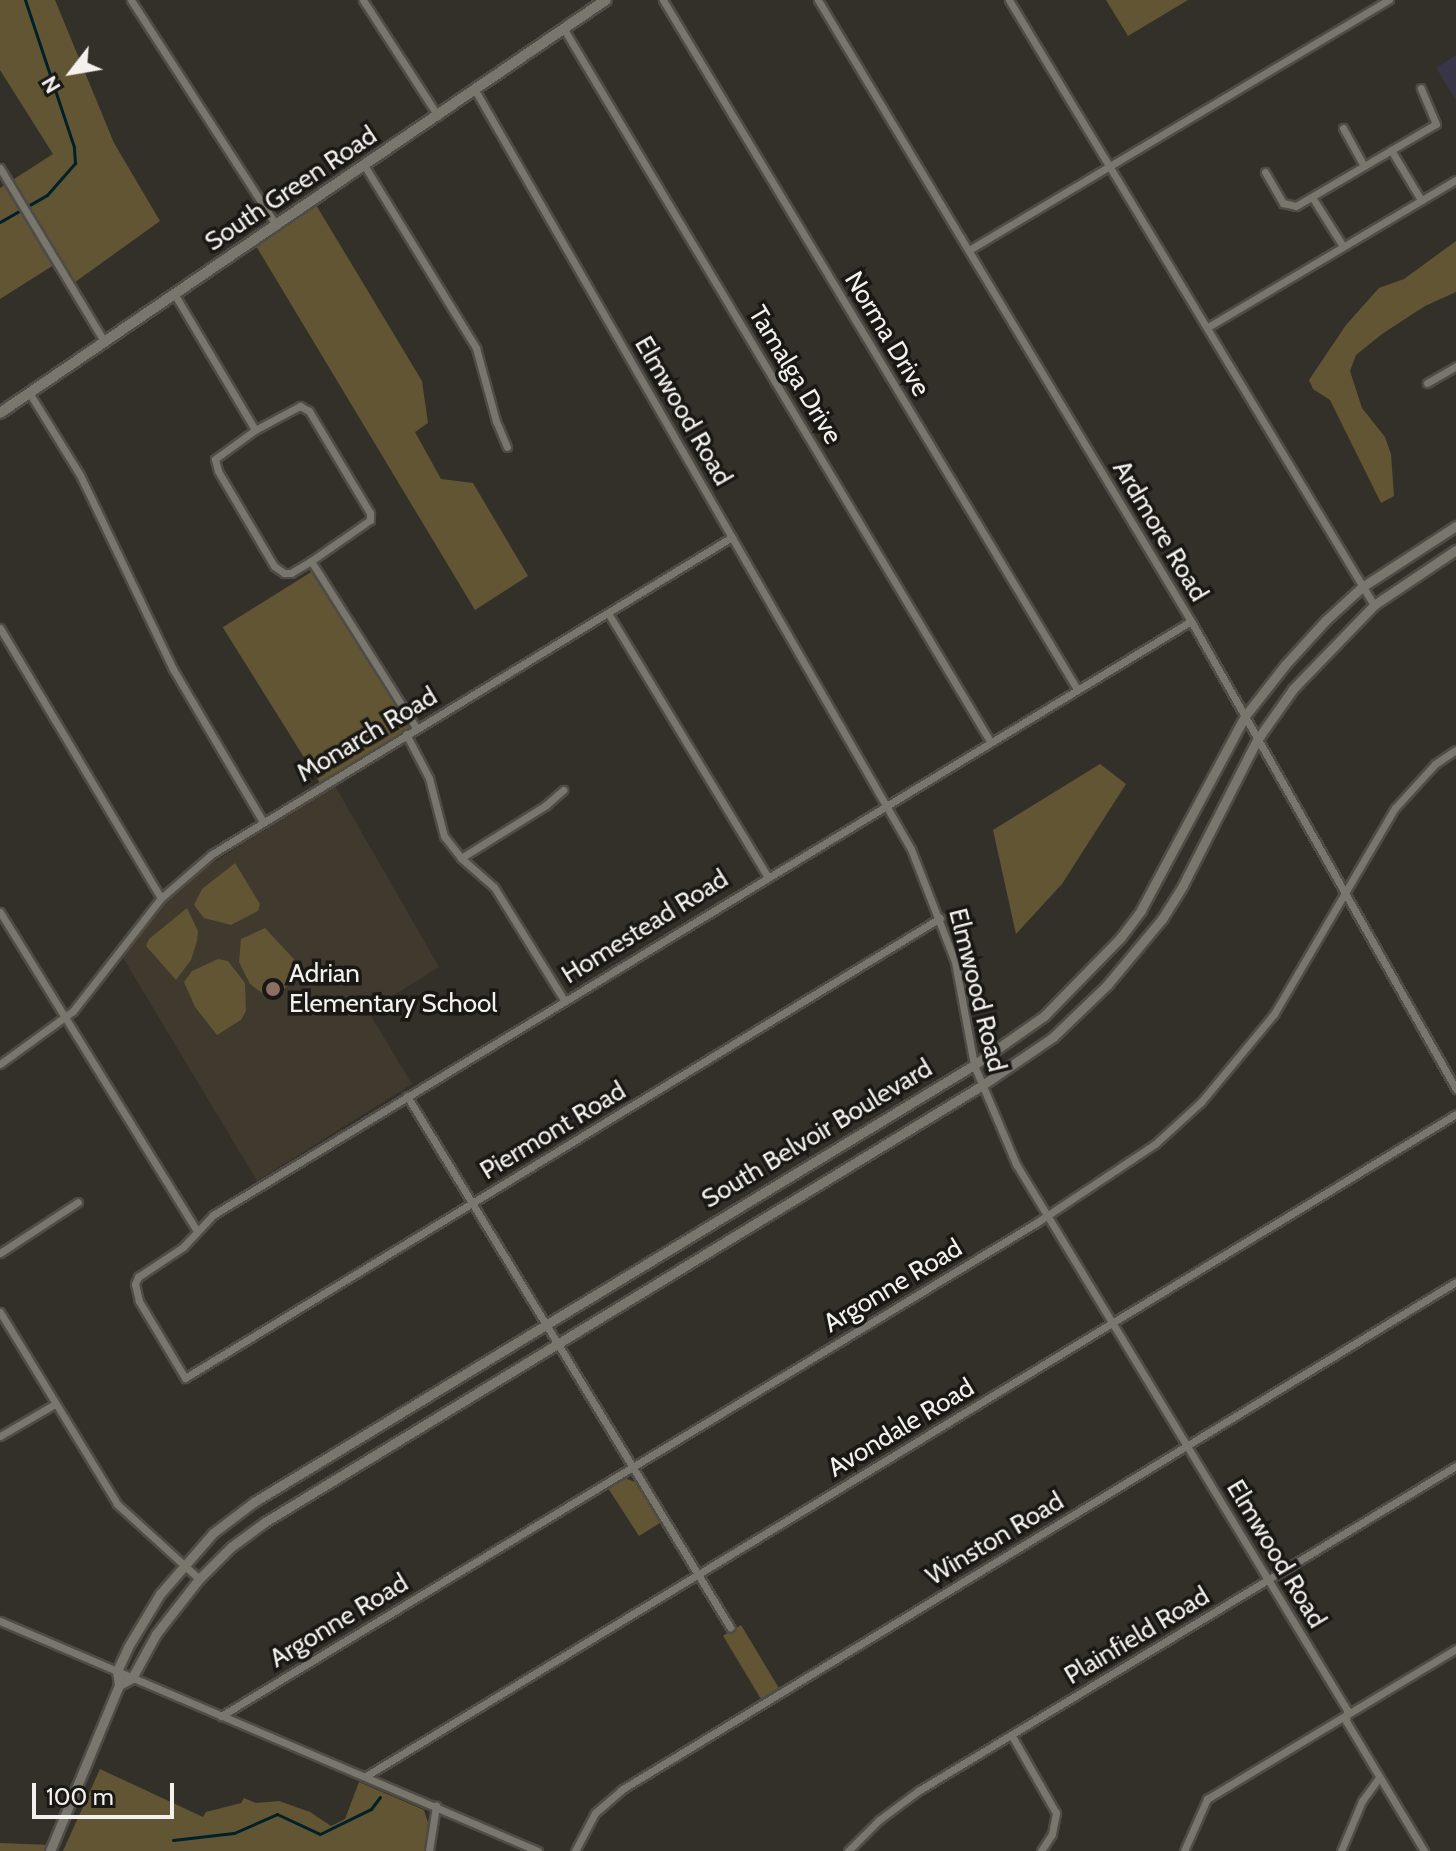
<!DOCTYPE html>
<style>
body{margin:0}
#map{position:relative;width:1456px;height:1851px;overflow:hidden;background:#333029;font-family:Cabin,sans-serif}
div>[style]{position:absolute}
[style*='--x']{left:calc(var(--x)*1px);top:calc(var(--y)*1px);width:calc(var(--w)*1px);rotate:calc(var(--a)*1deg)}
.commercial>*{inset:0;background:#383547}
.built>*{inset:0;background:#3f3a2d}
.green>*{inset:0;background:#615533;transform-origin:0 0}
.stream>*{height:3px;margin:-1.5px;padding:0 1.5px;transform-origin:1.5px;border-radius:1.5px;background:#012129}
.roads{filter:drop-shadow(2px 0 #4f4c47) drop-shadow(-2px 0 #4f4c47) drop-shadow(0 2px #4f4c47) drop-shadow(0 -2px #4f4c47)}
.minor>*{height:7px;margin:-3.5px;padding:0 3.5px;transform-origin:3.5px;border-radius:3.5px;background:#79766e}
.tertiary>*{height:9px;margin:-4.5px;padding:0 4.5px;transform-origin:4.5px;border-radius:4.5px;background:#79766e}
.secondary>*{height:10px;margin:-5px;padding:0 5px;transform-origin:5px;border-radius:5px;background:#79766e}
.dots>*{width:22px;height:22px;translate:-50% -50%;box-sizing:border-box;border:4px solid #191815;border-radius:50%}
span{translate:-50% -50%;white-space:nowrap;text-align:center;line-height:1.15;-webkit-text-stroke:7px #191815;paint-order:stroke}
.street-label{font-size:26px;color:#f3f1ed}
.poi-label{font-size:26px;color:#f3f1ed}
.left{translate:0 -50%;text-align:left}
.north{position:absolute;left:32px;top:32px;width:80px;height:80px;-webkit-text-stroke:6px #191815;paint-order:stroke;rotate:239deg;font-size:22px;font-weight:700;line-height:32px;text-align:center;color:#f3f1ed}
.north::after{content:'';display:block;margin:auto;width:28px;height:36px;background:#f3f1ed;clip-path:polygon(50% 0,100% 100%,50% 72%,0 100%)}
.scale{position:absolute;left:32px;top:1783px;width:142px;height:36px;box-sizing:border-box;border:4px solid #f3f1ed;border-top:0;padding-left:10px;font-size:24px;line-height:28px;white-space:nowrap;color:#f3f1ed;-webkit-text-stroke:6px #191815;paint-order:stroke}
</style>
<div id="map">
<div class="commercial">
<i style="clip-path:polygon(1456px 55px,1456px 100px,1436px 68px)"></i>
</div>
<div class="built">
<i style="clip-path:polygon(335px 786px,439px 967px,368px 1011px,412px 1084px,257px 1181px,122px 956px,160px 908px,203px 869px)"></i>
</div>
<div class="green">
<i style="clip-path:polygon(0 0,55px 0,114px 143px,160px 221px,71px 285px,57px 263px,0 299px,0 188px,53px 154px,0 70px)"></i>
<i style="clip-path:polygon(1106px 0,1188px 0,1128px 36px)"></i>
<i style="clip-path:polygon(313px 200px,422px 381px,428px 423px,415px 432px,441px 479px,473px 483px,528px 576px,475px 610px,253px 241px)"></i>
<i style="clip-path:polygon(1456px 241px,1456px 292px,1425px 306px,1382px 334px,1356px 355px,1350px 371px,1362px 408px,1385px 437px,1391px 454px,1394px 496px,1381px 503px,1330px 400px,1313px 389px,1309px 380px,1346px 325px,1379px 288px,1404px 279px)"></i>
<i style="left:316px;top:569px;width:188px;height:110px;rotate:58deg"></i>
<i style="clip-path:polygon(1100px 764px,1126px 784px,1062px 884px,1016px 934px,993px 830px)"></i>
<i style="clip-path:polygon(235px 863px,260px 904px,258px 911px,231px 925px,204px 918px,194px 905px,202px 889px)"></i>
<i style="clip-path:polygon(187px 908px,198px 931px,197px 941px,191px 960px,176px 980px,146px 946px,149px 939px)"></i>
<i style="clip-path:polygon(265px 928px,303px 969px,299px 976px,275px 996px,262px 993px,250px 984px,239px 962px,241px 939px)"></i>
<i style="clip-path:polygon(218px 959px,228px 961px,245px 983px,246px 1011px,241px 1020px,217px 1035px,195px 1007px,184px 982px,192px 971px)"></i>
<i style="clip-path:polygon(625px 1478px,635px 1482px,660px 1523px,639px 1536px,608px 1488px)"></i>
<i style="left:741px;top:1625px;width:74px;height:21px;rotate:59deg"></i>
<i style="clip-path:polygon(100px 1769px,203px 1817px,206px 1812px,241px 1803px,244px 1798px,256px 1803px,279px 1801px,310px 1812px,331px 1826px,345px 1819px,359px 1782px,424px 1810px,428px 1823px,424px 1851px,63px 1851px)"></i>
<i style="clip-path:polygon(0 1843px,52px 1845px,50px 1851px,0 1851px)"></i>
</div>
<div class="stream">
<i style="--x:0;--y:222;--w:54;--a:-29.9"></i>
<i style="--x:47;--y:195;--w:43;--a:-48.8"></i>
<i style="--x:75;--y:163;--w:16;--a:-94"></i>
<i style="--x:74;--y:147;--w:155;--a:-108.4"></i>
<i style="--x:173;--y:1840;--w:61;--a:-6.5"></i>
<i style="--x:234;--y:1833;--w:47;--a:-23.8"></i>
<i style="--x:277;--y:1814;--w:47;--a:24.9"></i>
<i style="--x:320;--y:1834;--w:57;--a:-26.1"></i>
<i style="--x:371;--y:1809;--w:15;--a:-53"></i>
</div>
<div class="roads">
<div class="minor">
<i style="--x:131;--y:0;--w:268;--a:57.2"></i>
<i style="--x:363;--y:0;--w:138;--a:57.1"></i>
<i style="--x:663;--y:0;--w:804;--a:59"></i>
<i style="--x:818;--y:0;--w:724;--a:59.01"></i>
<i style="--x:1191;--y:621;--w:538;--a:60.48"></i>
<i style="--x:1009;--y:0;--w:707;--a:58.9"></i>
<i style="--x:565;--y:31;--w:827;--a:59.1"></i>
<i style="--x:475;--y:90;--w:875;--a:60.13"></i>
<i style="--x:911;--y:849;--w:121;--a:68.7"></i>
<i style="--x:955;--y:962;--w:105;--a:79.5"></i>
<i style="--x:974;--y:1065;--w:108;--a:67"></i>
<i style="--x:1016;--y:1164;--w:638;--a:58.77"></i>
<i style="--x:1347;--y:1710;--w:11;--a:95"></i>
<i style="--x:1346;--y:1721;--w:152;--a:59"></i>
<i style="--x:1343;--y:128;--w:43;--a:61.1"></i>
<i style="--x:1391;--y:150;--w:58;--a:59"></i>
<i style="--x:364;--y:165;--w:215;--a:58.5"></i>
<i style="--x:476;--y:348;--w:76;--a:74.7"></i>
<i style="--x:496;--y:421;--w:28;--a:67"></i>
<i style="--x:0;--y:168;--w:204;--a:59"></i>
<i style="--x:1265;--y:172;--w:36;--a:60"></i>
<i style="--x:1283;--y:203;--w:13;--a:13"></i>
<i style="--x:1296;--y:206;--w:162;--a:-30.4"></i>
<i style="--x:1436;--y:124;--w:39;--a:-113"></i>
<i style="--x:1312;--y:197;--w:58;--a:57.7"></i>
<i style="--x:969;--y:250;--w:489;--a:-30.8"></i>
<i style="--x:175;--y:295;--w:157;--a:59.3"></i>
<i style="--x:1208;--y:327;--w:288;--a:-30.7"></i>
<i style="--x:1427;--y:383;--w:34;--a:-30"></i>
<i style="--x:30;--y:394;--w:95;--a:58.3"></i>
<i style="--x:80;--y:475;--w:215;--a:64.4"></i>
<i style="--x:173;--y:669;--w:178;--a:59.5"></i>
<i style="--x:300;--y:406;--w:10;--a:29"></i>
<i style="--x:309;--y:411;--w:119;--a:59.1"></i>
<i style="--x:370;--y:513;--w:7;--a:90"></i>
<i style="--x:370;--y:520;--w:72;--a:145.2"></i>
<i style="--x:311;--y:561;--w:23;--a:149"></i>
<i style="--x:291;--y:573;--w:7;--a:180"></i>
<i style="--x:284;--y:573;--w:12;--a:-145"></i>
<i style="--x:274;--y:566;--w:110;--a:-120.5"></i>
<i style="--x:218;--y:471;--w:12;--a:-104"></i>
<i style="--x:215;--y:459;--w:49;--a:-35.9"></i>
<i style="--x:255;--y:430;--w:51;--a:-28.1"></i>
<i style="--x:311;--y:561;--w:197;--a:57.8"></i>
<i style="--x:608;--y:613;--w:307;--a:58.8"></i>
<i style="--x:0;--y:628;--w:314;--a:59.2"></i>
<i style="--x:406;--y:734;--w:50;--a:62.4"></i>
<i style="--x:429;--y:778;--w:60;--a:75.5"></i>
<i style="--x:444;--y:836;--w:28;--a:52"></i>
<i style="--x:461;--y:858;--w:44;--a:41.3"></i>
<i style="--x:494;--y:887;--w:133;--a:58.2"></i>
<i style="--x:461;--y:858;--w:100;--a:-31.9"></i>
<i style="--x:546;--y:805;--w:23;--a:-41"></i>
<i style="--x:0;--y:912;--w:373;--a:58.3"></i>
<i style="--x:940;--y:918;--w:884;--a:148.65"></i>
<i style="--x:185;--y:1378;--w:90;--a:-120.9"></i>
<i style="--x:139;--y:1301;--w:17;--a:-103"></i>
<i style="--x:135;--y:1284;--w:8;--a:-67"></i>
<i style="--x:138;--y:1277;--w:54;--a:-33.7"></i>
<i style="--x:183;--y:1247;--w:44;--a:-46.8"></i>
<i style="--x:213;--y:1215;--w:1144;--a:-31.27"></i>
<i style="--x:0;--y:1064;--w:90;--a:-36"></i>
<i style="--x:73;--y:1011;--w:143;--a:-52.1"></i>
<i style="--x:161;--y:898;--w:67;--a:-40.8"></i>
<i style="--x:212;--y:854;--w:609;--a:-31.37"></i>
<i style="--x:407;--y:1096;--w:622;--a:58.69"></i>
<i style="--x:0;--y:1253;--w:93;--a:-33.2"></i>
<i style="--x:0;--y:1312;--w:225;--a:58.6"></i>
<i style="--x:117;--y:1504;--w:111;--a:42.4"></i>
<i style="--x:0;--y:1436;--w:64;--a:-30.2"></i>
<i style="--x:0;--y:1621;--w:585;--a:23.15"></i>
<i style="--x:221;--y:1716;--w:953;--a:-31.17"></i>
<i style="--x:1036;--y:1223;--w:143;--a:-33.6"></i>
<i style="--x:1155;--y:1144;--w:62;--a:-42.4"></i>
<i style="--x:1201;--y:1102;--w:114;--a:-50.3"></i>
<i style="--x:1274;--y:1014;--w:239;--a:-59.6"></i>
<i style="--x:1395;--y:808;--w:59;--a:-47.7"></i>
<i style="--x:1435;--y:764;--w:25;--a:-34"></i>
<i style="--x:1012;--y:1736;--w:89;--a:60.3"></i>
<i style="--x:1056;--y:1813;--w:21;--a:101"></i>
<i style="--x:1052;--y:1834;--w:20;--a:123"></i>
<i style="--x:366;--y:1776;--w:1275;--a:-31.27"></i>
<i style="--x:429;--y:1851;--w:46;--a:-81.2"></i>
<i style="--x:575;--y:1851;--w:43;--a:-62.2"></i>
<i style="--x:595;--y:1813;--w:35;--a:-41"></i>
<i style="--x:621;--y:1790;--w:977;--a:-31.32"></i>
<i style="--x:848;--y:1851;--w:44;--a:-45"></i>
<i style="--x:879;--y:1820;--w:49;--a:-36.6"></i>
<i style="--x:918;--y:1791;--w:629;--a:-31.14"></i>
<i style="--x:1184;--y:1851;--w:57;--a:-66.1"></i>
<i style="--x:1207;--y:1799;--w:291;--a:-31.1"></i>
<i style="--x:1341;--y:1851;--w:54;--a:-67.2"></i>
<i style="--x:1362;--y:1801;--w:29;--a:-54"></i>
</div>
<div class="tertiary">
<i style="--x:119;--y:1685;--w:15;--a:-28"></i>
<i style="--x:132;--y:1678;--w:50;--a:-61.4"></i>
<i style="--x:156;--y:1634;--w:70;--a:-52"></i>
<i style="--x:199;--y:1579;--w:45;--a:-45"></i>
<i style="--x:231;--y:1547;--w:42;--a:-36.3"></i>
<i style="--x:265;--y:1522;--w:838;--a:-31.34"></i>
<i style="--x:981;--y:1086;--w:87;--a:-34.2"></i>
<i style="--x:1053;--y:1037;--w:75;--a:-43.9"></i>
<i style="--x:1107;--y:985;--w:86;--a:-50.2"></i>
<i style="--x:1162;--y:919;--w:40;--a:-58"></i>
<i style="--x:1183;--y:885;--w:163;--a:-63"></i>
<i style="--x:1257;--y:740;--w:62;--a:-54.8"></i>
<i style="--x:1293;--y:689;--w:117;--a:-46"></i>
<i style="--x:1374;--y:605;--w:99;--a:-33.9"></i>
<i style="--x:50;--y:1851;--w:180;--a:-67.4"></i>
<i style="--x:119;--y:1685;--w:14;--a:-98"></i>
<i style="--x:117;--y:1671;--w:26;--a:-65"></i>
<i style="--x:128;--y:1647;--w:62;--a:-58.9"></i>
<i style="--x:160;--y:1594;--w:81;--a:-49"></i>
<i style="--x:213;--y:1533;--w:51;--a:-37.1"></i>
<i style="--x:254;--y:1502;--w:842;--a:-31.26"></i>
<i style="--x:974;--y:1065;--w:85;--a:-35"></i>
<i style="--x:1044;--y:1016;--w:110;--a:-45.7"></i>
<i style="--x:1121;--y:937;--w:34;--a:-53"></i>
<i style="--x:1141;--y:910;--w:220;--a:-61.8"></i>
<i style="--x:1245;--y:716;--w:65;--a:-51.9"></i>
<i style="--x:1285;--y:665;--w:61;--a:-47.7"></i>
<i style="--x:1326;--y:620;--w:49;--a:-42.5"></i>
<i style="--x:1362;--y:587;--w:112;--a:-33"></i>
</div>
<div class="secondary">
<i style="--x:0;--y:413;--w:733;--a:-34.28"></i>
</div>
</div>
<div class="dots">
<i style="left:273px;top:989px;background:#8d6e63"></i>
</div>
<div class="street-label">
<span style="left:291px;top:189px;rotate:-34deg">South Green Road</span>
<span style="left:887px;top:334px;rotate:59deg">Norma Drive</span>
<span style="left:795px;top:375px;rotate:59deg">Tamalga Drive</span>
<span style="left:683px;top:411px;rotate:60deg">Elmwood Road</span>
<span style="left:1160px;top:531px;rotate:59deg">Ardmore Road</span>
<span style="left:367px;top:735px;rotate:-31deg">Monarch Road</span>
<span style="left:645px;top:927px;rotate:-32deg">Homestead Road</span>
<span style="left:977px;top:990px;rotate:76deg">Elmwood Road</span>
<span style="left:553px;top:1131px;rotate:-31deg">Piermont Road</span>
<span style="left:817px;top:1134px;rotate:-31deg">South Belvoir Boulevard</span>
<span style="left:893px;top:1286px;rotate:-31deg">Argonne Road</span>
<span style="left:901px;top:1428px;rotate:-31deg">Avondale Road</span>
<span style="left:995px;top:1539px;rotate:-31deg">Winston Road</span>
<span style="left:1276px;top:1554px;rotate:59deg">Elmwood Road</span>
<span style="left:339px;top:1621px;rotate:-31deg">Argonne Road</span>
<span style="left:1137px;top:1636px;rotate:-31deg">Plainfield Road</span>
</div>
<div class="poi-label">
<span class="left" style="left:289px;top:989px">Adrian<br>Elementary School</span>
</div>
<div class="north">N</div>
<div class="scale">100 m</div>
</div>
